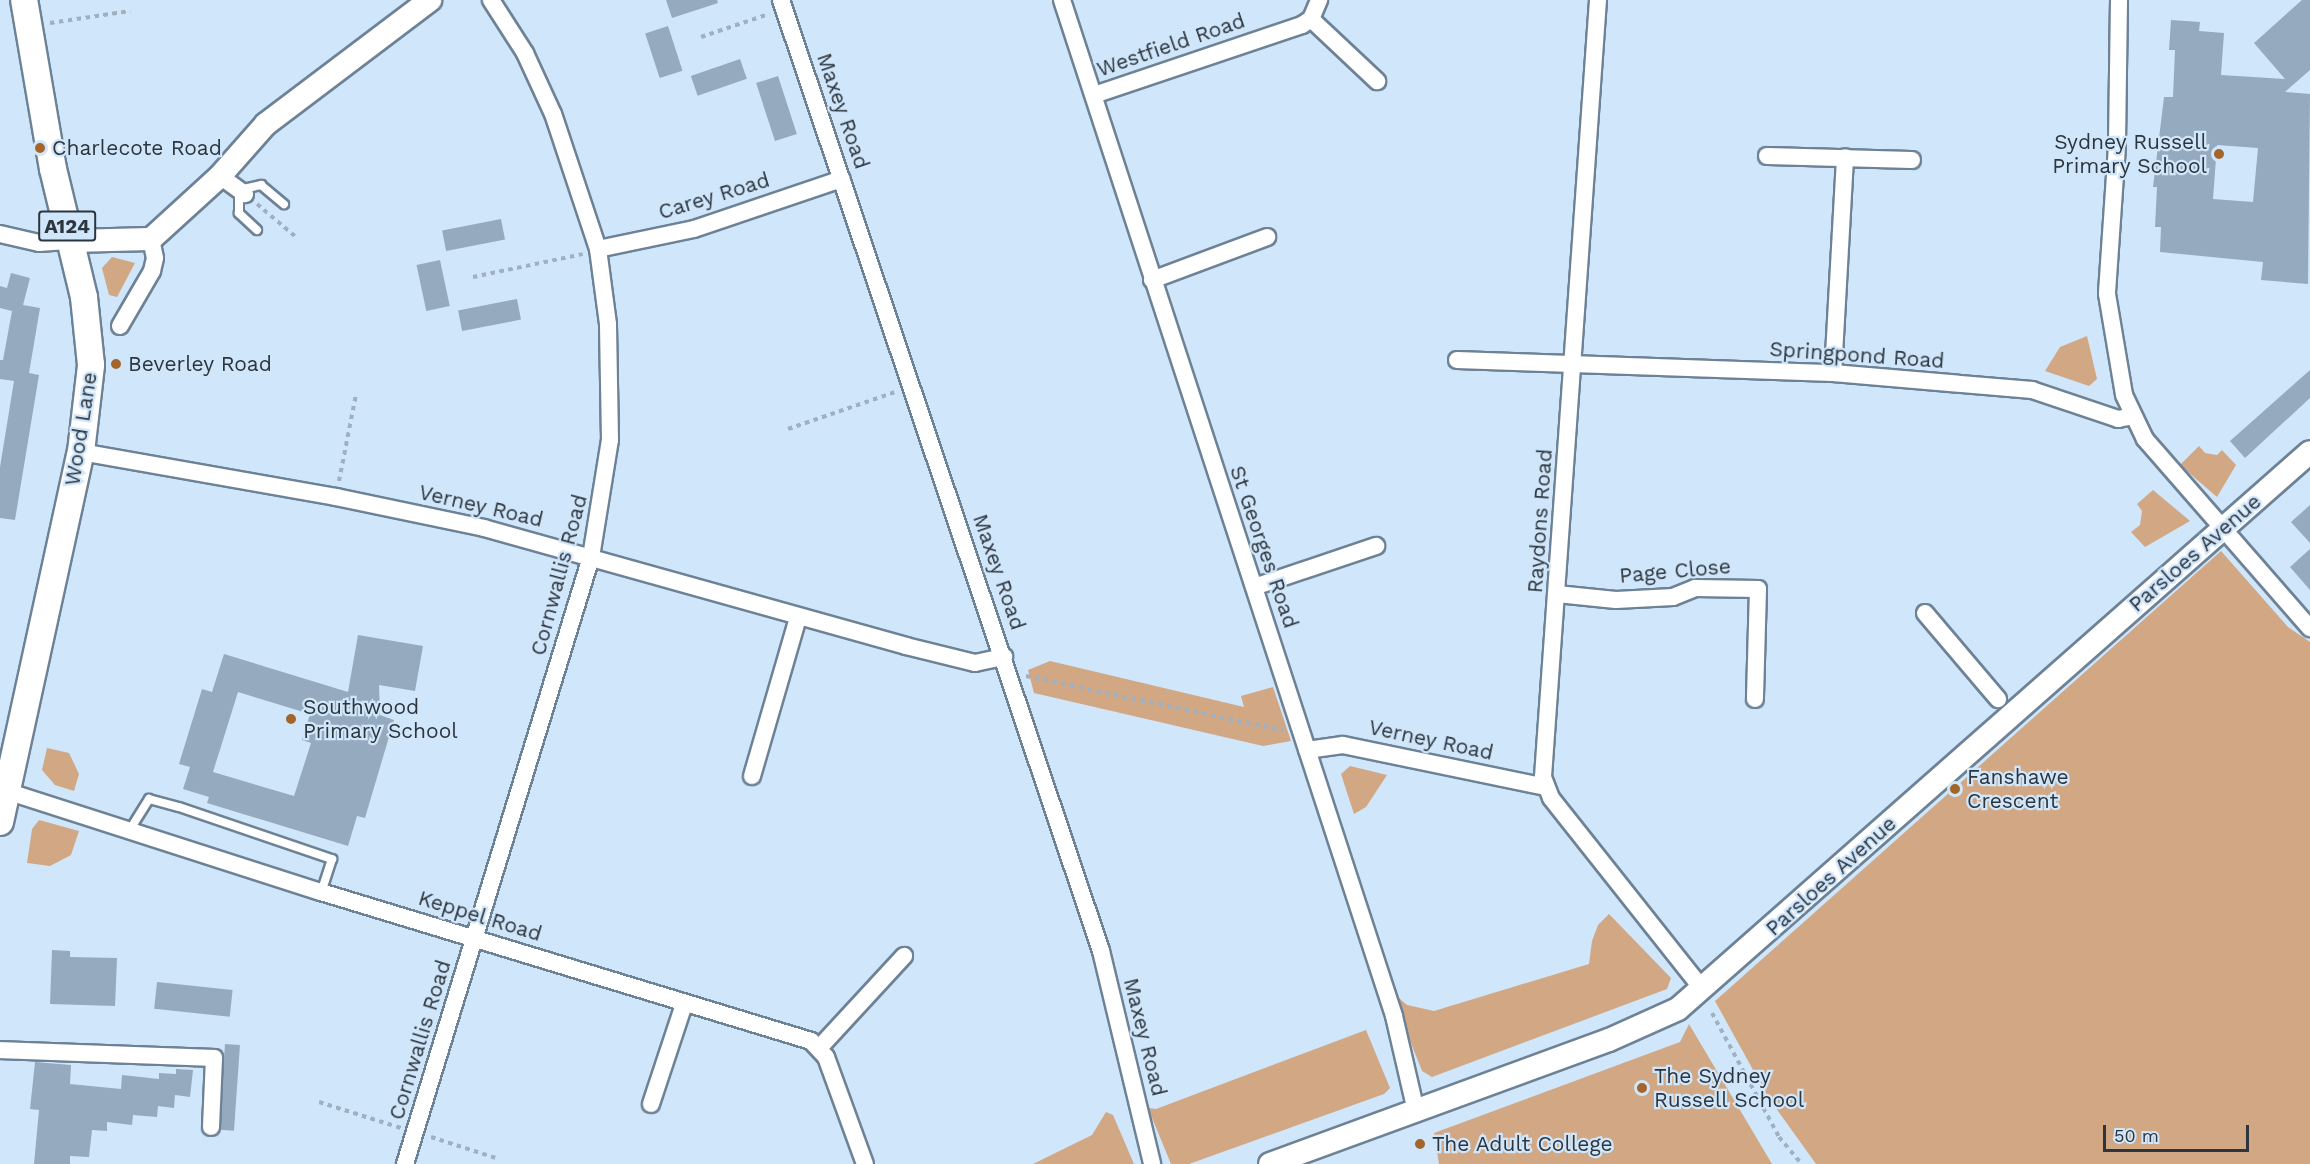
<!DOCTYPE html>
<style>
body{margin:0}
#map{position:relative;width:2310px;height:1164px;overflow:hidden;background:#d0e6fb;font-family:"Work Sans",sans-serif}
div>[style]{position:absolute}
[style*='--x']{left:calc(var(--x)*1px);top:calc(var(--y)*1px);width:calc(var(--w)*1px);rotate:calc(var(--a)*1deg)}
.green>*{inset:0;background:#d1a784}
.building>*{inset:0;background:#95aabe;transform-origin:0 0}
.path>*{height:4px;margin-top:-2px;transform-origin:0;background:repeating-linear-gradient(90deg,#9fb0c1 0 4.5px,transparent 0 9px)}
.roads{filter:drop-shadow(2px 0 #6e8296) drop-shadow(-2px 0 #6e8296) drop-shadow(0 2px #6e8296) drop-shadow(0 -2px #6e8296)}
.lane>*{height:8px;margin:-4px;padding:0 4px;transform-origin:4px;border-radius:4px;background:#fff}
.street>*{height:16px;margin:-8px;padding:0 8px;transform-origin:8px;border-radius:8px;background:#fff}
.secondary>*{height:22px;margin:-11px;padding:0 11px;transform-origin:11px;border-radius:11px;background:#fff}
.primary>*{height:26px;margin:-13px;padding:0 13px;transform-origin:13px;border-radius:13px;background:#fff}
.dots>*{width:16px;height:16px;translate:-50% -50%;box-sizing:border-box;border:3px solid #d0e6fb;border-radius:50%}
span{translate:-50% -50%;white-space:nowrap;text-align:center;line-height:1.15;-webkit-text-stroke:4.5px #d0e6fb;paint-order:stroke}
.shield-label span{padding:2px 4px;background:#d0e6fb;border:2px solid;border-radius:4px;-webkit-text-stroke-width:0}
.shield-label{font-size:20px;color:#2d353d;font-weight:700}
.street-label{font-size:21px;color:#2d353d}
.poi-label{font-size:21px;color:#2d353d}
.right{translate:-100% -50%;text-align:right}
.left{translate:0 -50%;text-align:left}
.scale{position:absolute;left:2103px;top:1125px;width:146px;height:27px;box-sizing:border-box;border:3px solid #2d353d;border-top:0;padding-left:8px;font-size:18px;line-height:21px;white-space:nowrap;color:#2d353d;-webkit-text-stroke:4px #d0e6fb;paint-order:stroke}
</style>
<div id="map">
<div class="green">
<i style="clip-path:polygon(112px 257px,135px 263px,117px 297px,109px 295px,102px 268px)"></i>
<i style="clip-path:polygon(2087px 336px,2097px 379px,2089px 386px,2045px 371px,2060px 347px)"></i>
<i style="clip-path:polygon(2199px 446px,2205px 453px,2217px 455px,2222px 450px,2236px 465px,2217px 497px,2180px 465px)"></i>
<i style="clip-path:polygon(2153px 490px,2190px 521px,2145px 547px,2131px 532px,2140px 525px,2142px 511px,2137px 504px)"></i>
<i style="clip-path:polygon(2221px 551px,2288px 627px,2310px 642px,2310px 1164px,1816px 1164px,1768px 1097px,1715px 1001px)"></i>
<i style="clip-path:polygon(1050px 661px,1244px 707px,1241px 696px,1273px 687px,1291px 741px,1263px 746px,1034px 693px,1028px 670px)"></i>
<i style="clip-path:polygon(47px 748px,69px 753px,79px 774px,74px 791px,55px 785px,42px 770px)"></i>
<i style="clip-path:polygon(1350px 766px,1387px 775px,1366px 807px,1354px 814px,1341px 774px)"></i>
<i style="clip-path:polygon(39px 820px,79px 831px,71px 855px,50px 866px,27px 863px,32px 829px)"></i>
<i style="clip-path:polygon(1609px 914px,1671px 978px,1667px 989px,1432px 1077px,1422px 1071px,1394px 1000px,1399px 998px,1407px 1005px,1434px 1011px,1589px 964px,1592px 941px,1598px 925px)"></i>
<i style="clip-path:polygon(1689px 1024px,1772px 1164px,1439px 1164px,1434px 1133px,1680px 1042px)"></i>
<i style="clip-path:polygon(1366px 1030px,1390px 1088px,1384px 1094px,1189px 1164px,1171px 1164px,1148px 1108px,1156px 1109px)"></i>
<i style="clip-path:polygon(1106px 1112px,1113px 1115px,1134px 1164px,1033px 1164px,1092px 1135px)"></i>
</div>
<div class="building">
<i style="clip-path:polygon(666px 0,717px 0,718px 3px,672px 18px)"></i>
<i style="clip-path:polygon(evenodd,2302px 0,2310px 0,2310px 70px,2285px 92px,2310px 94px,2308px 284px,2261px 280px,2263px 262px,2160px 252px,2161px 227px,2155px 227px,2157px 187px,2153px 187px,2164px 97px,2173px 97px,2175px 50px,2169px 50px,2171px 20px,2200px 22px,2199px 31px,2224px 33px,2221px 75px,2285px 79px,2254px 43px,2302px 0,2217px 145px,2258px 148px,2253px 202px,2213px 199px,2217px 145px)"></i>
<i style="left:668px;top:26px;width:47px;height:24px;rotate:72deg"></i>
<i style="left:740px;top:59px;width:21px;height:52px;rotate:71deg"></i>
<i style="left:778px;top:76px;width:61px;height:23px;rotate:72deg"></i>
<i style="left:501px;top:219px;width:21px;height:60px;rotate:79deg"></i>
<i style="left:440px;top:260px;width:47px;height:24px;rotate:78deg"></i>
<i style="clip-path:polygon(11px 273px,30px 278px,23px 305px,40px 308px,29px 373px,39px 375px,15px 520px,0 518px,0 467px,14px 381px,0 379px,0 360px,3px 360px,12px 311px,0 308px,0 286px,7px 288px)"></i>
<i style="left:517px;top:299px;width:21px;height:60px;rotate:79deg"></i>
<i style="clip-path:polygon(2310px 370px,2310px 398px,2245px 458px,2230px 441px)"></i>
<i style="clip-path:polygon(2310px 505px,2310px 543px,2291px 522px)"></i>
<i style="clip-path:polygon(2310px 549px,2310px 590px,2290px 567px)"></i>
<i style="clip-path:polygon(evenodd,358px 635px,423px 646px,415px 691px,379px 685px,380px 715px,394px 720px,365px 818px,357px 816px,348px 846px,207px 803px,209px 797px,183px 789px,190px 767px,179px 764px,202px 689px,212px 692px,224px 654px,348px 692px,358px 635px,238px 692px,310px 714px,302px 740px,311px 743px,294px 796px,213px 772px,238px 692px)"></i>
<i style="clip-path:polygon(52px 950px,70px 951px,70px 957px,117px 958px,115px 1006px,50px 1004px)"></i>
<i style="left:157px;top:982px;width:76px;height:27px;rotate:6deg"></i>
<i style="left:225px;top:1044px;width:15px;height:86px;rotate:4deg"></i>
<i style="clip-path:polygon(35px 1062px,71px 1065px,70px 1084px,121px 1089px,122px 1075px,159px 1079px,159px 1073px,176px 1074px,176px 1069px,193px 1070px,190px 1097px,175px 1095px,174px 1108px,158px 1106px,157px 1117px,133px 1115px,132px 1125px,107px 1122px,107px 1131px,92px 1130px,89px 1157px,70px 1156px,70px 1164px,34px 1164px,39px 1110px,30px 1109px)"></i>
</div>
<div class="path">
<i style="--x:50;--y:23;--w:81;--a:-8.5"></i>
<i style="--x:701;--y:37;--w:72;--a:-18.7"></i>
<i style="--x:257;--y:204;--w:51;--a:40.2"></i>
<i style="--x:473;--y:277;--w:112;--a:-11.8"></i>
<i style="--x:788;--y:429;--w:113;--a:-19.1"></i>
<i style="--x:339;--y:481;--w:89;--a:-78.9"></i>
<i style="--x:1026;--y:676;--w:263;--a:11.9"></i>
<i style="--x:1712;--y:1013;--w:141;--a:61.6"></i>
<i style="--x:1779;--y:1137;--w:35;--a:50"></i>
<i style="--x:319;--y:1102;--w:86;--a:17.6"></i>
<i style="--x:431;--y:1137;--w:71;--a:17.9"></i>
</div>
<div class="roads">
<div class="lane">
<i style="--x:257;--y:230;--w:25;--a:-137"></i>
<i style="--x:239;--y:213;--w:23;--a:-90"></i>
<i style="--x:239;--y:190;--w:23;--a:-13"></i>
<i style="--x:261;--y:185;--w:30;--a:40"></i>
<i style="--x:129;--y:831;--w:38;--a:-58"></i>
<i style="--x:149;--y:799;--w:31;--a:15"></i>
<i style="--x:179;--y:807;--w:162;--a:18.8"></i>
<i style="--x:332;--y:859;--w:35;--a:108"></i>
</div>
<div class="street">
<i style="--x:781;--y:0;--w:1003;--a:71.4"></i>
<i style="--x:1101;--y:951;--w:219;--a:76.5"></i>
<i style="--x:1062;--y:0;--w:1069;--a:71.9"></i>
<i style="--x:1394;--y:1016;--w:98;--a:77"></i>
<i style="--x:1598;--y:0;--w:779;--a:94.05"></i>
<i style="--x:1543;--y:777;--w:22;--a:69"></i>
<i style="--x:1551;--y:798;--w:245;--a:51.6"></i>
<i style="--x:2119;--y:0;--w:146;--a:90.8"></i>
<i style="--x:2117;--y:146;--w:148;--a:93.9"></i>
<i style="--x:2107;--y:294;--w:102;--a:80.4"></i>
<i style="--x:2124;--y:395;--w:49;--a:64.5"></i>
<i style="--x:2145;--y:439;--w:251;--a:48.9"></i>
<i style="--x:1311;--y:19;--w:91;--a:43.2"></i>
<i style="--x:1094;--y:95;--w:219;--a:-18.6"></i>
<i style="--x:1302;--y:25;--w:11;--a:-34"></i>
<i style="--x:1311;--y:19;--w:21;--a:-67"></i>
<i style="--x:1767;--y:156;--w:145;--a:1.6"></i>
<i style="--x:220;--y:176;--w:31;--a:36"></i>
<i style="--x:0;--y:234;--w:40;--a:13"></i>
<i style="--x:39;--y:243;--w:32;--a:-4"></i>
<i style="--x:598;--y:249;--w:98;--a:-11.8"></i>
<i style="--x:694;--y:229;--w:156;--a:-18.7"></i>
<i style="--x:1152;--y:280;--w:123;--a:-20.5"></i>
<i style="--x:120;--y:326;--w:64;--a:-59.8"></i>
<i style="--x:152;--y:271;--w:13;--a:-77"></i>
<i style="--x:155;--y:258;--w:19;--a:-102"></i>
<i style="--x:1457;--y:360;--w:376;--a:2"></i>
<i style="--x:1833;--y:373;--w:200;--a:4.9"></i>
<i style="--x:2032;--y:390;--w:91;--a:18.6"></i>
<i style="--x:2118;--y:419;--w:15;--a:-11"></i>
<i style="--x:1833;--y:373;--w:216;--a:-86.8"></i>
<i style="--x:81;--y:452;--w:259;--a:10"></i>
<i style="--x:336;--y:497;--w:151;--a:11.8"></i>
<i style="--x:484;--y:528;--w:438;--a:15.6"></i>
<i style="--x:906;--y:646;--w:71;--a:13.8"></i>
<i style="--x:975;--y:663;--w:30;--a:-12"></i>
<i style="--x:1254;--y:587;--w:129;--a:-18.6"></i>
<i style="--x:1557;--y:594;--w:59;--a:5.8"></i>
<i style="--x:1616;--y:600;--w:57;--a:-3"></i>
<i style="--x:1673;--y:597;--w:24;--a:-22"></i>
<i style="--x:1695;--y:588;--w:63;--a:0.9"></i>
<i style="--x:1758;--y:589;--w:110;--a:91.6"></i>
<i style="--x:1925;--y:613;--w:113;--a:49.7"></i>
<i style="--x:1307;--y:750;--w:36;--a:-8"></i>
<i style="--x:1343;--y:745;--w:206;--a:11.7"></i>
<i style="--x:752;--y:776;--w:165;--a:-73.8"></i>
<i style="--x:0;--y:789;--w:337;--a:17.8"></i>
<i style="--x:321;--y:892;--w:512;--a:16.91"></i>
<i style="--x:811;--y:1041;--w:22;--a:47"></i>
<i style="--x:826;--y:1057;--w:114;--a:70"></i>
<i style="--x:820;--y:1047;--w:124;--a:-47.3"></i>
<i style="--x:0;--y:1050;--w:214;--a:2.1"></i>
<i style="--x:214;--y:1058;--w:69;--a:92.5"></i>
<i style="--x:651;--y:1104;--w:105;--a:-71.7"></i>
<i style="--x:405;--y:1164;--w:635;--a:-72.96"></i>
<i style="--x:591;--y:557;--w:119;--a:-80.8"></i>
<i style="--x:610;--y:440;--w:116;--a:-91"></i>
<i style="--x:608;--y:324;--w:76;--a:-97.6"></i>
<i style="--x:598;--y:249;--w:142;--a:-108.4"></i>
<i style="--x:553;--y:114;--w:67;--a:-114.7"></i>
<i style="--x:525;--y:53;--w:63;--a:-122.7"></i>
</div>
<div class="secondary">
<i style="--x:71;--y:241;--w:80;--a:-1.4"></i>
<i style="--x:151;--y:239;--w:93;--a:-42.4"></i>
<i style="--x:220;--y:176;--w:69;--a:-48.5"></i>
<i style="--x:266;--y:124;--w:206;--a:-37.1"></i>
<i style="--x:1270;--y:1164;--w:361;--a:-20.1"></i>
<i style="--x:1609;--y:1040;--w:76;--a:-24.2"></i>
<i style="--x:1678;--y:1009;--w:842;--a:-41.39"></i>
</div>
<div class="primary">
<i style="--x:0;--y:822;--w:379;--a:-77.7"></i>
<i style="--x:81;--y:452;--w:88;--a:-83.4"></i>
<i style="--x:91;--y:365;--w:68;--a:-95.9"></i>
<i style="--x:84;--y:297;--w:132;--a:-103.6"></i>
<i style="--x:53;--y:169;--w:171;--a:-99.7"></i>
</div>
</div>
<div class="dots">
<i style="left:40px;top:148px;background:#a3652a"></i>
<i style="left:2219px;top:154px;background:#a3652a"></i>
<i style="left:116px;top:364px;background:#a3652a"></i>
<i style="left:291px;top:719px;background:#a3652a"></i>
<i style="left:1955px;top:789px;background:#a3652a"></i>
<i style="left:1642px;top:1088px;background:#a3652a"></i>
<i style="left:1420px;top:1144px;background:#a3652a"></i>
</div>
<div class="shield-label">
<span style="left:67px;top:226px">A124</span>
</div>
<div class="street-label">
<span style="left:1171px;top:45px;rotate:-19deg">Westfield Road</span>
<span style="left:843px;top:111px;rotate:71deg">Maxey Road</span>
<span style="left:714px;top:196px;rotate:-17deg">Carey Road</span>
<span style="left:1857px;top:355px;rotate:4deg">Springpond Road</span>
<span style="left:81px;top:429px;rotate:-81deg">Wood Lane</span>
<span style="left:481px;top:506px;rotate:13deg">Verney Road</span>
<span style="left:1540px;top:521px;rotate:-86deg">Raydons Road</span>
<span style="left:1264px;top:547px;rotate:71deg">St Georges Road</span>
<span style="left:2195px;top:553px;rotate:-41deg">Parsloes Avenue</span>
<span style="left:1675px;top:571px;rotate:-5deg">Page Close</span>
<span style="left:999px;top:572px;rotate:71deg">Maxey Road</span>
<span style="left:559px;top:575px;rotate:-75deg">Cornwallis Road</span>
<span style="left:1431px;top:740px;rotate:12deg">Verney Road</span>
<span style="left:1831px;top:876px;rotate:-42deg">Parsloes Avenue</span>
<span style="left:480px;top:916px;rotate:17deg">Keppel Road</span>
<span style="left:1145px;top:1037px;rotate:76deg">Maxey Road</span>
<span style="left:420px;top:1040px;rotate:-73deg">Cornwallis Road</span>
</div>
<div class="poi-label">
<span class="right" style="left:2207px;top:154px">Sydney Russell<br>Primary School</span>
<span class="left" style="left:52px;top:148px">Charlecote Road</span>
<span class="left" style="left:128px;top:364px">Beverley Road</span>
<span class="left" style="left:303px;top:719px">Southwood<br>Primary School</span>
<span class="left" style="left:1967px;top:789px">Fanshawe<br>Crescent</span>
<span class="left" style="left:1654px;top:1088px">The Sydney<br>Russell School</span>
<span class="left" style="left:1432px;top:1144px">The Adult College</span>
</div>
<div class="scale">50 m</div>
</div>
